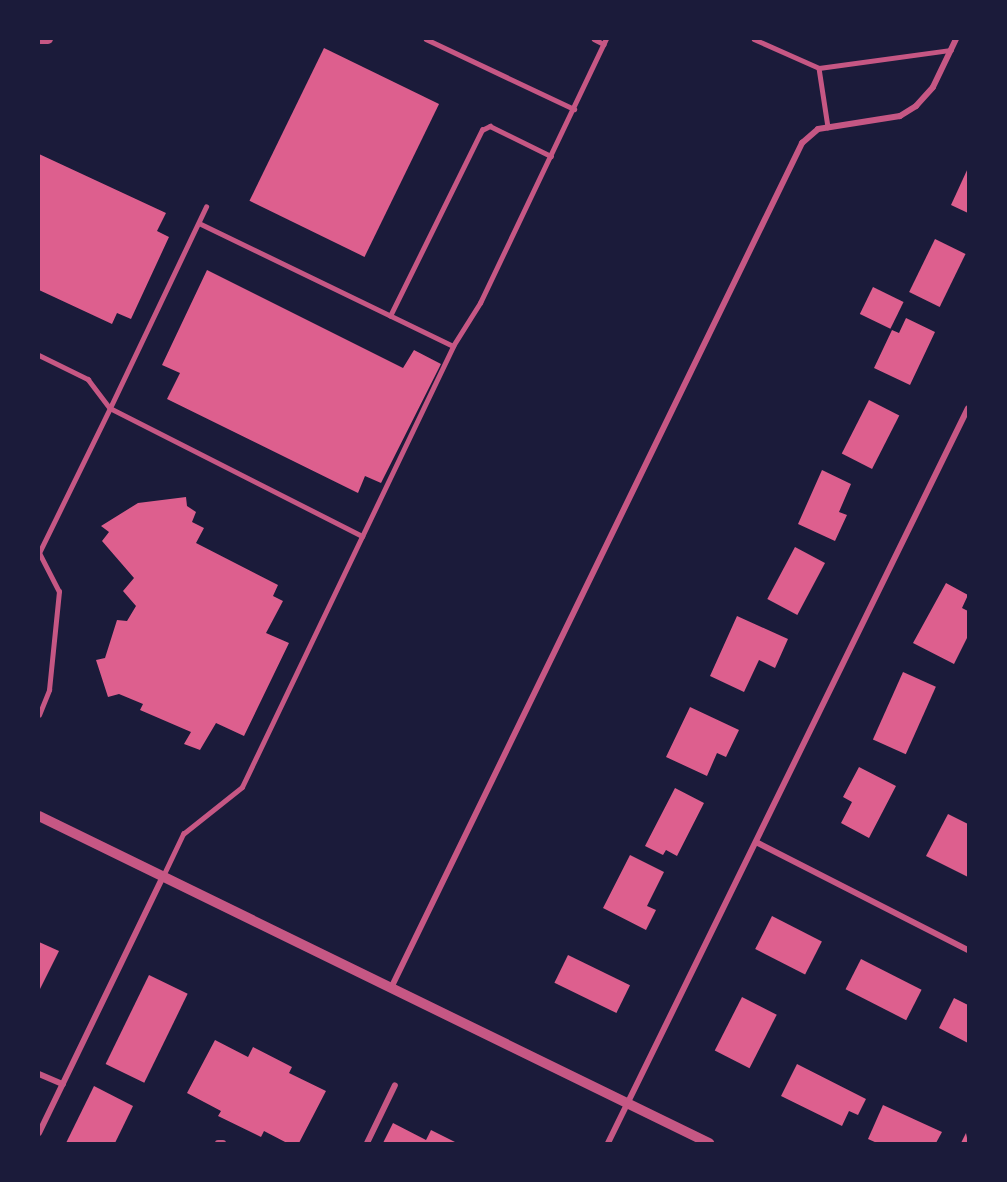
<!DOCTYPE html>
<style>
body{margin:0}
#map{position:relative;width:1007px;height:1182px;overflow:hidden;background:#1b1b3a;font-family:"Golos Text",sans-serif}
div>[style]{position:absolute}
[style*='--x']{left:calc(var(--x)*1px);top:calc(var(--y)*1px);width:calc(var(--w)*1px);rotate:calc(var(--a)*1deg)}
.building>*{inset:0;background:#dd5f8e;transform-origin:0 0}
.service>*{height:4.5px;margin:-2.25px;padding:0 2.25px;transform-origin:2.25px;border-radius:2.25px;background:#c65784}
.minor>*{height:6px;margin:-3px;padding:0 3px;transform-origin:3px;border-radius:3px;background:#c65784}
.tertiary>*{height:10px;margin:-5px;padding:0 5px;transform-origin:5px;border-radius:5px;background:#c65784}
span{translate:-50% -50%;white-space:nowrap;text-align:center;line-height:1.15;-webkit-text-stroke:4.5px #1b1b3a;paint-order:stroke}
.frame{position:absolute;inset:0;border:40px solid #1b1b3a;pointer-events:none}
</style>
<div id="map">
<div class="building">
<i style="left:324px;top:48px;width:128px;height:170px;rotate:26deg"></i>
<i style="clip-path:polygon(39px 154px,166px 213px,157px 231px,169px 237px,131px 319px,117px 313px,112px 324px,39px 290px)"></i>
<i style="clip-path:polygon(968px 168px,968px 213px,951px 205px)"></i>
<i style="left:935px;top:239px;width:34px;height:59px;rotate:26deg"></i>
<i style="clip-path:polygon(207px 270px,403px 368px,414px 350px,441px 364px,381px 483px,365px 476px,358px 493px,167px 399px,180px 373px,162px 365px)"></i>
<i style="left:873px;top:287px;width:34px;height:30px;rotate:26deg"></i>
<i style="clip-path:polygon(906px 318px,935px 332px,910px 385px,874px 368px,892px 330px,899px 333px)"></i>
<i style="left:869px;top:400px;width:34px;height:60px;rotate:27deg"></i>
<i style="clip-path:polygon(822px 470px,851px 484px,839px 512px,847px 515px,835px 541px,798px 524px)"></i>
<i style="clip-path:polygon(186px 497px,187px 506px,196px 512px,192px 522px,204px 528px,196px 543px,278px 585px,273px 596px,283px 601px,266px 633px,289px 643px,244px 736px,216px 723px,200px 750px,184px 744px,191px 732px,140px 710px,143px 704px,119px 694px,108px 697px,96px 660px,105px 658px,117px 620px,127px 621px,136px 606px,123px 591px,134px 578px,102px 541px,109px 532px,101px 526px,138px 503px)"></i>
<i style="left:795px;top:547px;width:34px;height:59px;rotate:28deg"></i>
<i style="clip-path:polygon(946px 583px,968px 595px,962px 608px,968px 611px,968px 636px,954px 664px,913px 643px)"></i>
<i style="clip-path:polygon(737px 616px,788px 639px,775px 668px,759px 660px,744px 692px,710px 676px)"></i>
<i style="left:903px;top:672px;width:36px;height:74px;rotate:24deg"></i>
<i style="clip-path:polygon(690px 707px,739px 730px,726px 757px,717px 753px,707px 776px,666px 757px)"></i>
<i style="clip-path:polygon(859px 767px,896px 786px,869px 838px,841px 823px,852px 802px,843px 797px)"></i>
<i style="clip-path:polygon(675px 788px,704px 803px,677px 856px,666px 850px,663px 855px,645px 846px)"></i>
<i style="clip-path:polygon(948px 814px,968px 824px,968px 877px,926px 856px)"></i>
<i style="clip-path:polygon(630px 855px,664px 872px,647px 906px,656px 910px,646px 930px,603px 908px)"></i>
<i style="left:772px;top:916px;width:56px;height:37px;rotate:27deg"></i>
<i style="clip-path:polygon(39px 942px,59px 951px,39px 991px)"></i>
<i style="left:568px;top:955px;width:69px;height:31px;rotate:26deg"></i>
<i style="left:861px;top:959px;width:68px;height:34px;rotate:27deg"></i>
<i style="left:149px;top:975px;width:43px;height:99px;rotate:26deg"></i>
<i style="left:742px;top:997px;width:39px;height:60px;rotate:27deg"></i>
<i style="clip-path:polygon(954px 998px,968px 1005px,968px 1043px,939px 1028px)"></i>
<i style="clip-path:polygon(215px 1040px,248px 1057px,253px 1047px,292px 1067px,289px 1073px,326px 1091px,299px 1143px,287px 1143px,264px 1131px,261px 1137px,218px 1116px,221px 1111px,187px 1093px)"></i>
<i style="clip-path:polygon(797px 1064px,866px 1099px,858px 1115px,849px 1111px,842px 1126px,781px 1096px)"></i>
<i style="clip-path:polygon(94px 1086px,133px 1106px,115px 1143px,66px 1143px)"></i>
<i style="clip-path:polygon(883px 1105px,942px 1132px,936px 1143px,877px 1143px,868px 1139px)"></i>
<i style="clip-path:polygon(393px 1123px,426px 1140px,431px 1130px,457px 1143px,383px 1143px)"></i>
<i style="clip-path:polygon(966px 1133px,968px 1143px,961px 1143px)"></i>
</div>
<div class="service">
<i style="--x:426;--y:39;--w:164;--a:25.3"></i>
<i style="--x:594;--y:39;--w:11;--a:27"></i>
<i style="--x:754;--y:39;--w:71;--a:24"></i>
<i style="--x:819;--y:68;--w:133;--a:-7.8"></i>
<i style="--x:819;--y:68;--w:60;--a:81.3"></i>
<i style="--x:199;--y:223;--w:282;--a:25.8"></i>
<i style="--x:390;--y:316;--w:208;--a:-63.7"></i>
<i style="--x:482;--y:130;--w:9;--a:-27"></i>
<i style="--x:490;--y:126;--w:68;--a:26.2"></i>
<i style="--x:39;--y:355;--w:55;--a:26.1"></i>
<i style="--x:88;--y:379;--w:36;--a:53"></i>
<i style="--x:110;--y:408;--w:223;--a:-64.5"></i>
<i style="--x:39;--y:715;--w:27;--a:-68"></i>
<i style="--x:49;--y:690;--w:99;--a:-84.2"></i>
<i style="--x:59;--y:592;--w:44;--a:-117.1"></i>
<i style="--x:39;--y:553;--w:161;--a:-63.9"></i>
<i style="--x:110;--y:408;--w:283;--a:26.9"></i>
<i style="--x:163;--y:876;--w:47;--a:-64.5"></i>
<i style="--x:183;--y:834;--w:75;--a:-38.5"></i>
<i style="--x:242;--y:787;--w:489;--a:-64.4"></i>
<i style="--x:453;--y:346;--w:51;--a:-57.9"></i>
<i style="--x:480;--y:303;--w:293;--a:-64.5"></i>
</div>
<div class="minor">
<i style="--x:756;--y:842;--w:238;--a:27"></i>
<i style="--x:391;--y:988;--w:940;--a:-64.06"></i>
<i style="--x:802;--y:143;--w:21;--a:-41"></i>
<i style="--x:818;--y:129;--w:83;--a:-9"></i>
<i style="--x:900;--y:116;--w:19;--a:-32"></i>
<i style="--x:916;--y:106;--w:25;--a:-48"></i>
<i style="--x:933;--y:87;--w:53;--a:-64.4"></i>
<i style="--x:39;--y:1074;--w:26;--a:23"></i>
<i style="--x:39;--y:1133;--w:285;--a:-64.2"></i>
<i style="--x:218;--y:1143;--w:5;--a:0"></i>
<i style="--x:367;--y:1143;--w:64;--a:-64.2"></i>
<i style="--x:608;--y:1143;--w:818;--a:-63.9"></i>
</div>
<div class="tertiary">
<i style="--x:39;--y:39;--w:9;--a:0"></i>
<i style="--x:39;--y:816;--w:746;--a:26.02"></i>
</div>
<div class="frame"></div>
</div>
